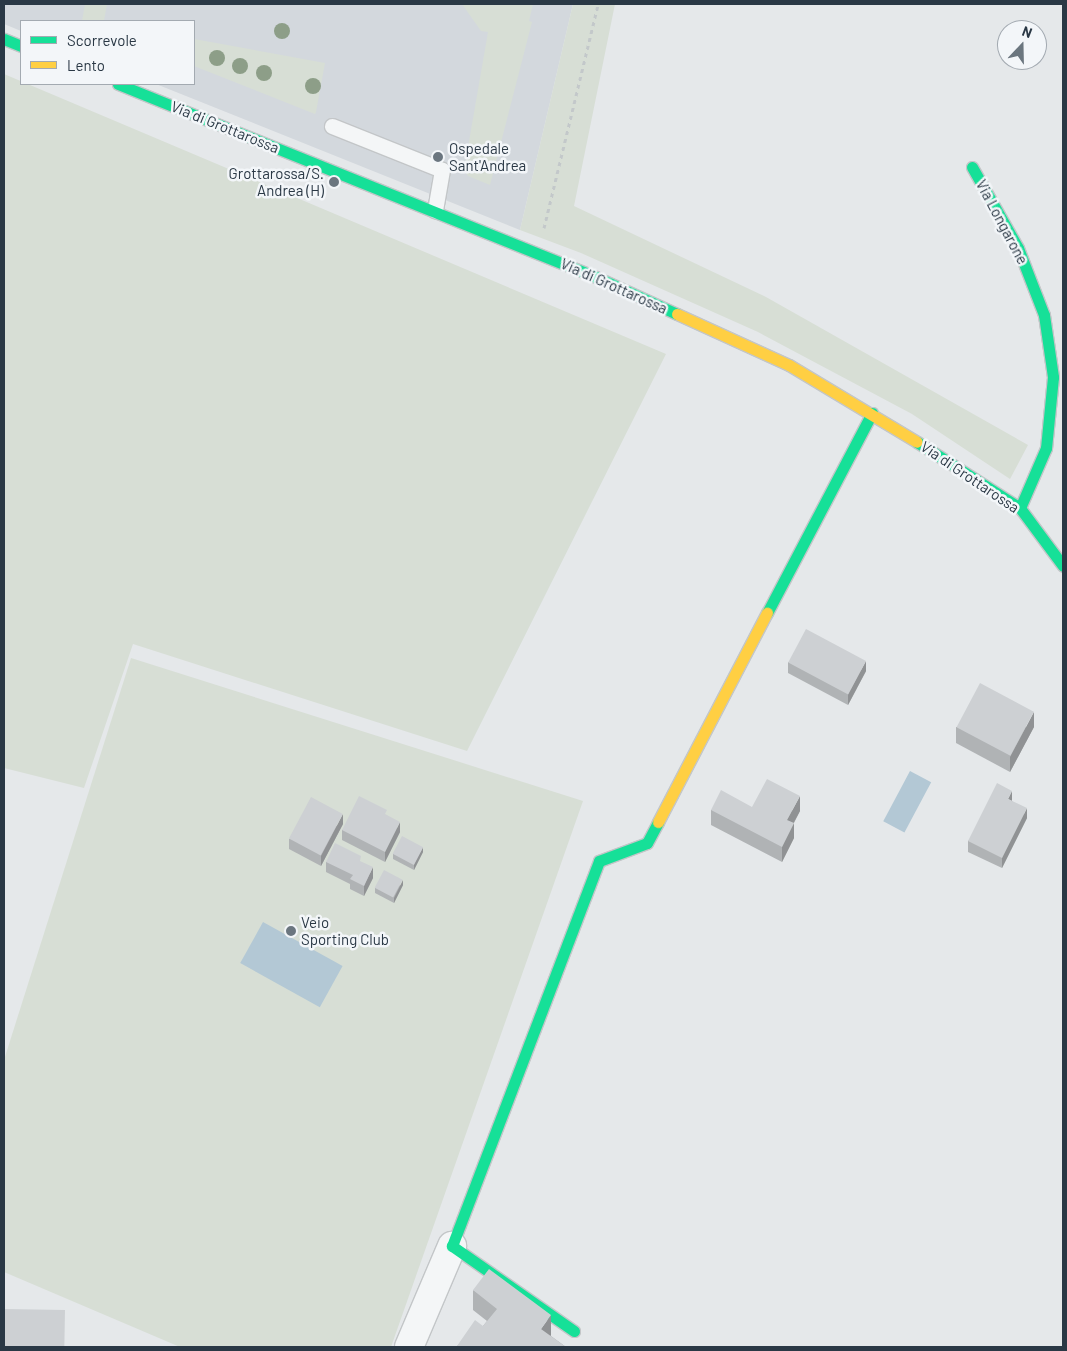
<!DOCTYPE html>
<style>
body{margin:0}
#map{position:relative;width:1067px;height:1351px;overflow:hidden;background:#e5e8ea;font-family:Barlow,sans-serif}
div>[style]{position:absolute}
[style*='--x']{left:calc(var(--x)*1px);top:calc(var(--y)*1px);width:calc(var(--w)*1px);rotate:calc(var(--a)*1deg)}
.built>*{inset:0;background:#d3d8dd}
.green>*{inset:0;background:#d7ded5}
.water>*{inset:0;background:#b3c8d5;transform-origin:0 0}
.path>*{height:3px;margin-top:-1.5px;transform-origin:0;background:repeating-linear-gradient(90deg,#c3c8ca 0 4px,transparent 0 8px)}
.roads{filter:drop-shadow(1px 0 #c3c6c8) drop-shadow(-1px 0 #c3c6c8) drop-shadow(0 1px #c3c6c8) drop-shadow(0 -1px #c3c6c8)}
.lane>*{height:15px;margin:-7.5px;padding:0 7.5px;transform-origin:7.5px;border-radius:7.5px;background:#f4f6f7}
.street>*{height:28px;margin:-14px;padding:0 14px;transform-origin:14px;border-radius:14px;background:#f4f6f7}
.fast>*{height:11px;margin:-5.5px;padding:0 5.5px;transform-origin:5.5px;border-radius:5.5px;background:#16e098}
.slow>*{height:11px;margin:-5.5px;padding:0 5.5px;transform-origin:5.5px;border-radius:5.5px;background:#ffcf43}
.trees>*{width:16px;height:16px;margin:-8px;border-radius:50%;background:#8d9e88}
.wall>*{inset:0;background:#b0b3b5}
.shaded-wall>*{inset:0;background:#909294}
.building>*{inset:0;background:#cdd0d3;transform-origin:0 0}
.dots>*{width:14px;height:14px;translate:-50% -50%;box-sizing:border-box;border:2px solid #f3f6f9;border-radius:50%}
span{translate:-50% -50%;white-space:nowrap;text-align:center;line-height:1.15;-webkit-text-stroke:5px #f3f6f9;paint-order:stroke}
.street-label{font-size:15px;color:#2a3845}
.poi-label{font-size:15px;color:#2a3845}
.left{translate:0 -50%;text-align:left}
.right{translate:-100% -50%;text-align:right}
.frame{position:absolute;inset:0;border:5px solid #2a3845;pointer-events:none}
.legend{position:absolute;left:20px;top:20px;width:175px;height:65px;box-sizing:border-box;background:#f3f6f9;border:1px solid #a3aab1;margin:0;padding:6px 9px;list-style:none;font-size:15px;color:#2a3845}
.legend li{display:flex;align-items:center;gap:10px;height:25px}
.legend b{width:25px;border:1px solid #a3aab1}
.north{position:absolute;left:997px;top:20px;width:50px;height:50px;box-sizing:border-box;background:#f3f6f9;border:1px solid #a3aab1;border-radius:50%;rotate:21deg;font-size:14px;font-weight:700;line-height:20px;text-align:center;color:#2a3845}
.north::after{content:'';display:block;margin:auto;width:18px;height:22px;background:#6b767f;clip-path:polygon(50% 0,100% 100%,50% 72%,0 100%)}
</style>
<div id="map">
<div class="built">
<i style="clip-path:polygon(4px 4px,573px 4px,520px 230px,156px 84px,194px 84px,194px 21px,21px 21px,21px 31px,4px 24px)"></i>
</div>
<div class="green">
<i style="clip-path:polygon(85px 4px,107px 4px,104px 21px,82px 21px)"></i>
<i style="clip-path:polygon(462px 4px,533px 4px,529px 21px,532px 22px,490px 185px,468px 176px,464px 170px,488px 32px,481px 31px)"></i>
<i style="clip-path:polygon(573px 4px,615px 4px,574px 206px,766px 297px,1028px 445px,1010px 479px,912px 414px,758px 332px,581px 253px,520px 230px)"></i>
<i style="clip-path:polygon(194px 39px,325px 63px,316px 112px,315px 114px,194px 66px)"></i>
<i style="clip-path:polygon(4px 74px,666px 354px,467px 751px,133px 644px,84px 788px,4px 768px)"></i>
<i style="clip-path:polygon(131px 658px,583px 801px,391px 1347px,180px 1347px,4px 1272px,4px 1060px)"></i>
</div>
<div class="water">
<i style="left:910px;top:771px;width:24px;height:57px;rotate:28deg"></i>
<i style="left:263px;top:922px;width:91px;height:47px;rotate:29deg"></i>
</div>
<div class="path">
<i style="--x:544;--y:228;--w:230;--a:-76.4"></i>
</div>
<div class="roads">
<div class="lane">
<i style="--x:332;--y:126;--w:118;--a:21.8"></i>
<i style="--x:442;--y:170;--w:41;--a:99.9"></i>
</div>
<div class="street">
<i style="--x:409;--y:1347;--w:110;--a:-66.9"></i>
</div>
<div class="fast">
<i style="--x:4;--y:39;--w:18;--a:22"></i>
<i style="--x:118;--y:84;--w:515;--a:21.99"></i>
<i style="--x:596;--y:277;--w:89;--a:24.6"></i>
<i style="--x:972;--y:167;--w:93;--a:60.4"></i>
<i style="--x:1018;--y:248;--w:72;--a:68.8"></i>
<i style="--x:1044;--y:315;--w:63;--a:81.7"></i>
<i style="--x:1053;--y:377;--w:71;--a:95.6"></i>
<i style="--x:1046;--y:448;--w:65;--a:113.4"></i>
<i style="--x:917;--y:442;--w:122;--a:32.7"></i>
<i style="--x:1020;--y:508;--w:72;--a:53.4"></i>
<i style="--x:767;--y:613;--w:226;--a:-62.3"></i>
<i style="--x:574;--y:1331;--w:149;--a:-145.1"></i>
<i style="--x:452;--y:1246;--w:412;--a:-69.1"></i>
<i style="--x:599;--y:861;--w:51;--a:-20.6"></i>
<i style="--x:647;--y:843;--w:24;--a:-62"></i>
</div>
<div class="slow">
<i style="--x:677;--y:314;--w:123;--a:24.5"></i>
<i style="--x:789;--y:365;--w:149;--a:31"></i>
<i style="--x:658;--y:822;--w:236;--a:-62.5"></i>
</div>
</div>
<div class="trees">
<i style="left:282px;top:31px"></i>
<i style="left:217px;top:58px"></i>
<i style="left:240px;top:66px"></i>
<i style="left:264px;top:73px"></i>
<i style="left:313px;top:86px"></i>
</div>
<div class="wall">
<i style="clip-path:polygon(788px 662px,866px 671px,848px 705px,788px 673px)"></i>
<i style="clip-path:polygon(956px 727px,1034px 727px,1010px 772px,956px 743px)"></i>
<i style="clip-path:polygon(1012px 801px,1027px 818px,1002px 868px,968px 852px,968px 841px)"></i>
<i style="clip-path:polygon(752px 807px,800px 811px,794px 823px,794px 838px,782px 862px,711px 825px,711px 810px)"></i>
<i style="clip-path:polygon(387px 816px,400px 832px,385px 862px,342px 840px,342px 830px)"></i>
<i style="clip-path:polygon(343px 824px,321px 866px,289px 849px,289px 839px)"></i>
<i style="clip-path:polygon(423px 852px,414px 870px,393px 859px,393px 854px)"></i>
<i style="clip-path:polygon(326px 862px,361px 862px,373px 878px,364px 896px,350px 889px,350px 884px,326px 872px)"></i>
<i style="clip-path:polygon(403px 885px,394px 903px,375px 893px,375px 888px)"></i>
<i style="clip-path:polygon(473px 1290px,551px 1335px,551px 1336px,566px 1347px,457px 1347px,457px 1346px,483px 1326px,487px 1321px,473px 1310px)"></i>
</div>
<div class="shaded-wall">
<i style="clip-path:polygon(866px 661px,866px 671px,848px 705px,848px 694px)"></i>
<i style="clip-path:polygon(1034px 712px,1034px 727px,1010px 772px,1010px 757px)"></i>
<i style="clip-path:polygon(1012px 791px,1012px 801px,1008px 799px)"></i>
<i style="clip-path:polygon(800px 796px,800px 811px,787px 835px,787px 820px)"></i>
<i style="clip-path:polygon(1027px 808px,1027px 818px,1002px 868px,1002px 858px)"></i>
<i style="clip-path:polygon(343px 814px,343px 824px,321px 866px,321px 856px)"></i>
<i style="clip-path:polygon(400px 822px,400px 832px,385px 862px,385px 852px)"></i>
<i style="clip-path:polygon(794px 823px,794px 838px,782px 862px,782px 847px)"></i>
<i style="clip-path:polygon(423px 847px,423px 852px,414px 870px,414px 865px)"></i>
<i style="clip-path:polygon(373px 867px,373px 878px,364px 896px,364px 886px)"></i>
<i style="clip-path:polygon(403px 880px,403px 885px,394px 903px,394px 898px)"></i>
<i style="clip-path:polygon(551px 1315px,551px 1335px,542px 1347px,541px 1329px)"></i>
</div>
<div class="building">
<i style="left:806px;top:629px;width:68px;height:38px;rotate:28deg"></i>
<i style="left:980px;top:683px;width:61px;height:50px;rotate:28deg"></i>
<i style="clip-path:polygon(767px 779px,800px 796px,787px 820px,794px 823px,782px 847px,711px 810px,721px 790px,752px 807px)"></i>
<i style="clip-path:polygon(997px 783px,1012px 791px,1008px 799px,1027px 808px,1002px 858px,968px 841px)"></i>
<i style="clip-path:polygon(359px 796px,387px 810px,385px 814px,400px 822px,385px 852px,342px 830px)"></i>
<i style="left:311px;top:797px;width:36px;height:47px;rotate:28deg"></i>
<i style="left:402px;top:836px;width:24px;height:20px;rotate:28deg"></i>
<i style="clip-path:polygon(335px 843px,361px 856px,360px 861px,373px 867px,364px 886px,350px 879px,353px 875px,326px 862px)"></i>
<i style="left:384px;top:870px;width:21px;height:20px;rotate:28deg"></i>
<i style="clip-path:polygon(489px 1269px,551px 1315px,541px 1329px,566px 1347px,459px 1347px,457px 1346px,475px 1320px,483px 1326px,497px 1309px,473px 1290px)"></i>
<i style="left:4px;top:1309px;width:61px;height:38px;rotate:1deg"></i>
</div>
<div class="dots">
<i style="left:438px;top:157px;background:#6b767f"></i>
<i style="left:334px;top:182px;background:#6b767f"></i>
<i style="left:291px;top:931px;background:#6b767f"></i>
</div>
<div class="street-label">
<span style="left:225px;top:127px;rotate:22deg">Via di Grottarossa</span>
<span style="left:1002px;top:222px;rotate:62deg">Via Longarone</span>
<span style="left:614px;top:286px;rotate:24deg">Via di Grottarossa</span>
<span style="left:970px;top:477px;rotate:34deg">Via di Grottarossa</span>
</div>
<div class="poi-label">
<span class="left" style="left:449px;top:157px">Ospedale<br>Sant'Andrea</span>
<span class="right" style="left:324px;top:182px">Grottarossa/S.<br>Andrea (H)</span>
<span class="left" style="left:301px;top:931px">Veio<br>Sporting Club</span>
</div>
<div class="frame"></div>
<ul class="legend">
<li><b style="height:6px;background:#16e098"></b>Scorrevole</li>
<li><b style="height:6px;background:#ffcf43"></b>Lento</li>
</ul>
<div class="north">N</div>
</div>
